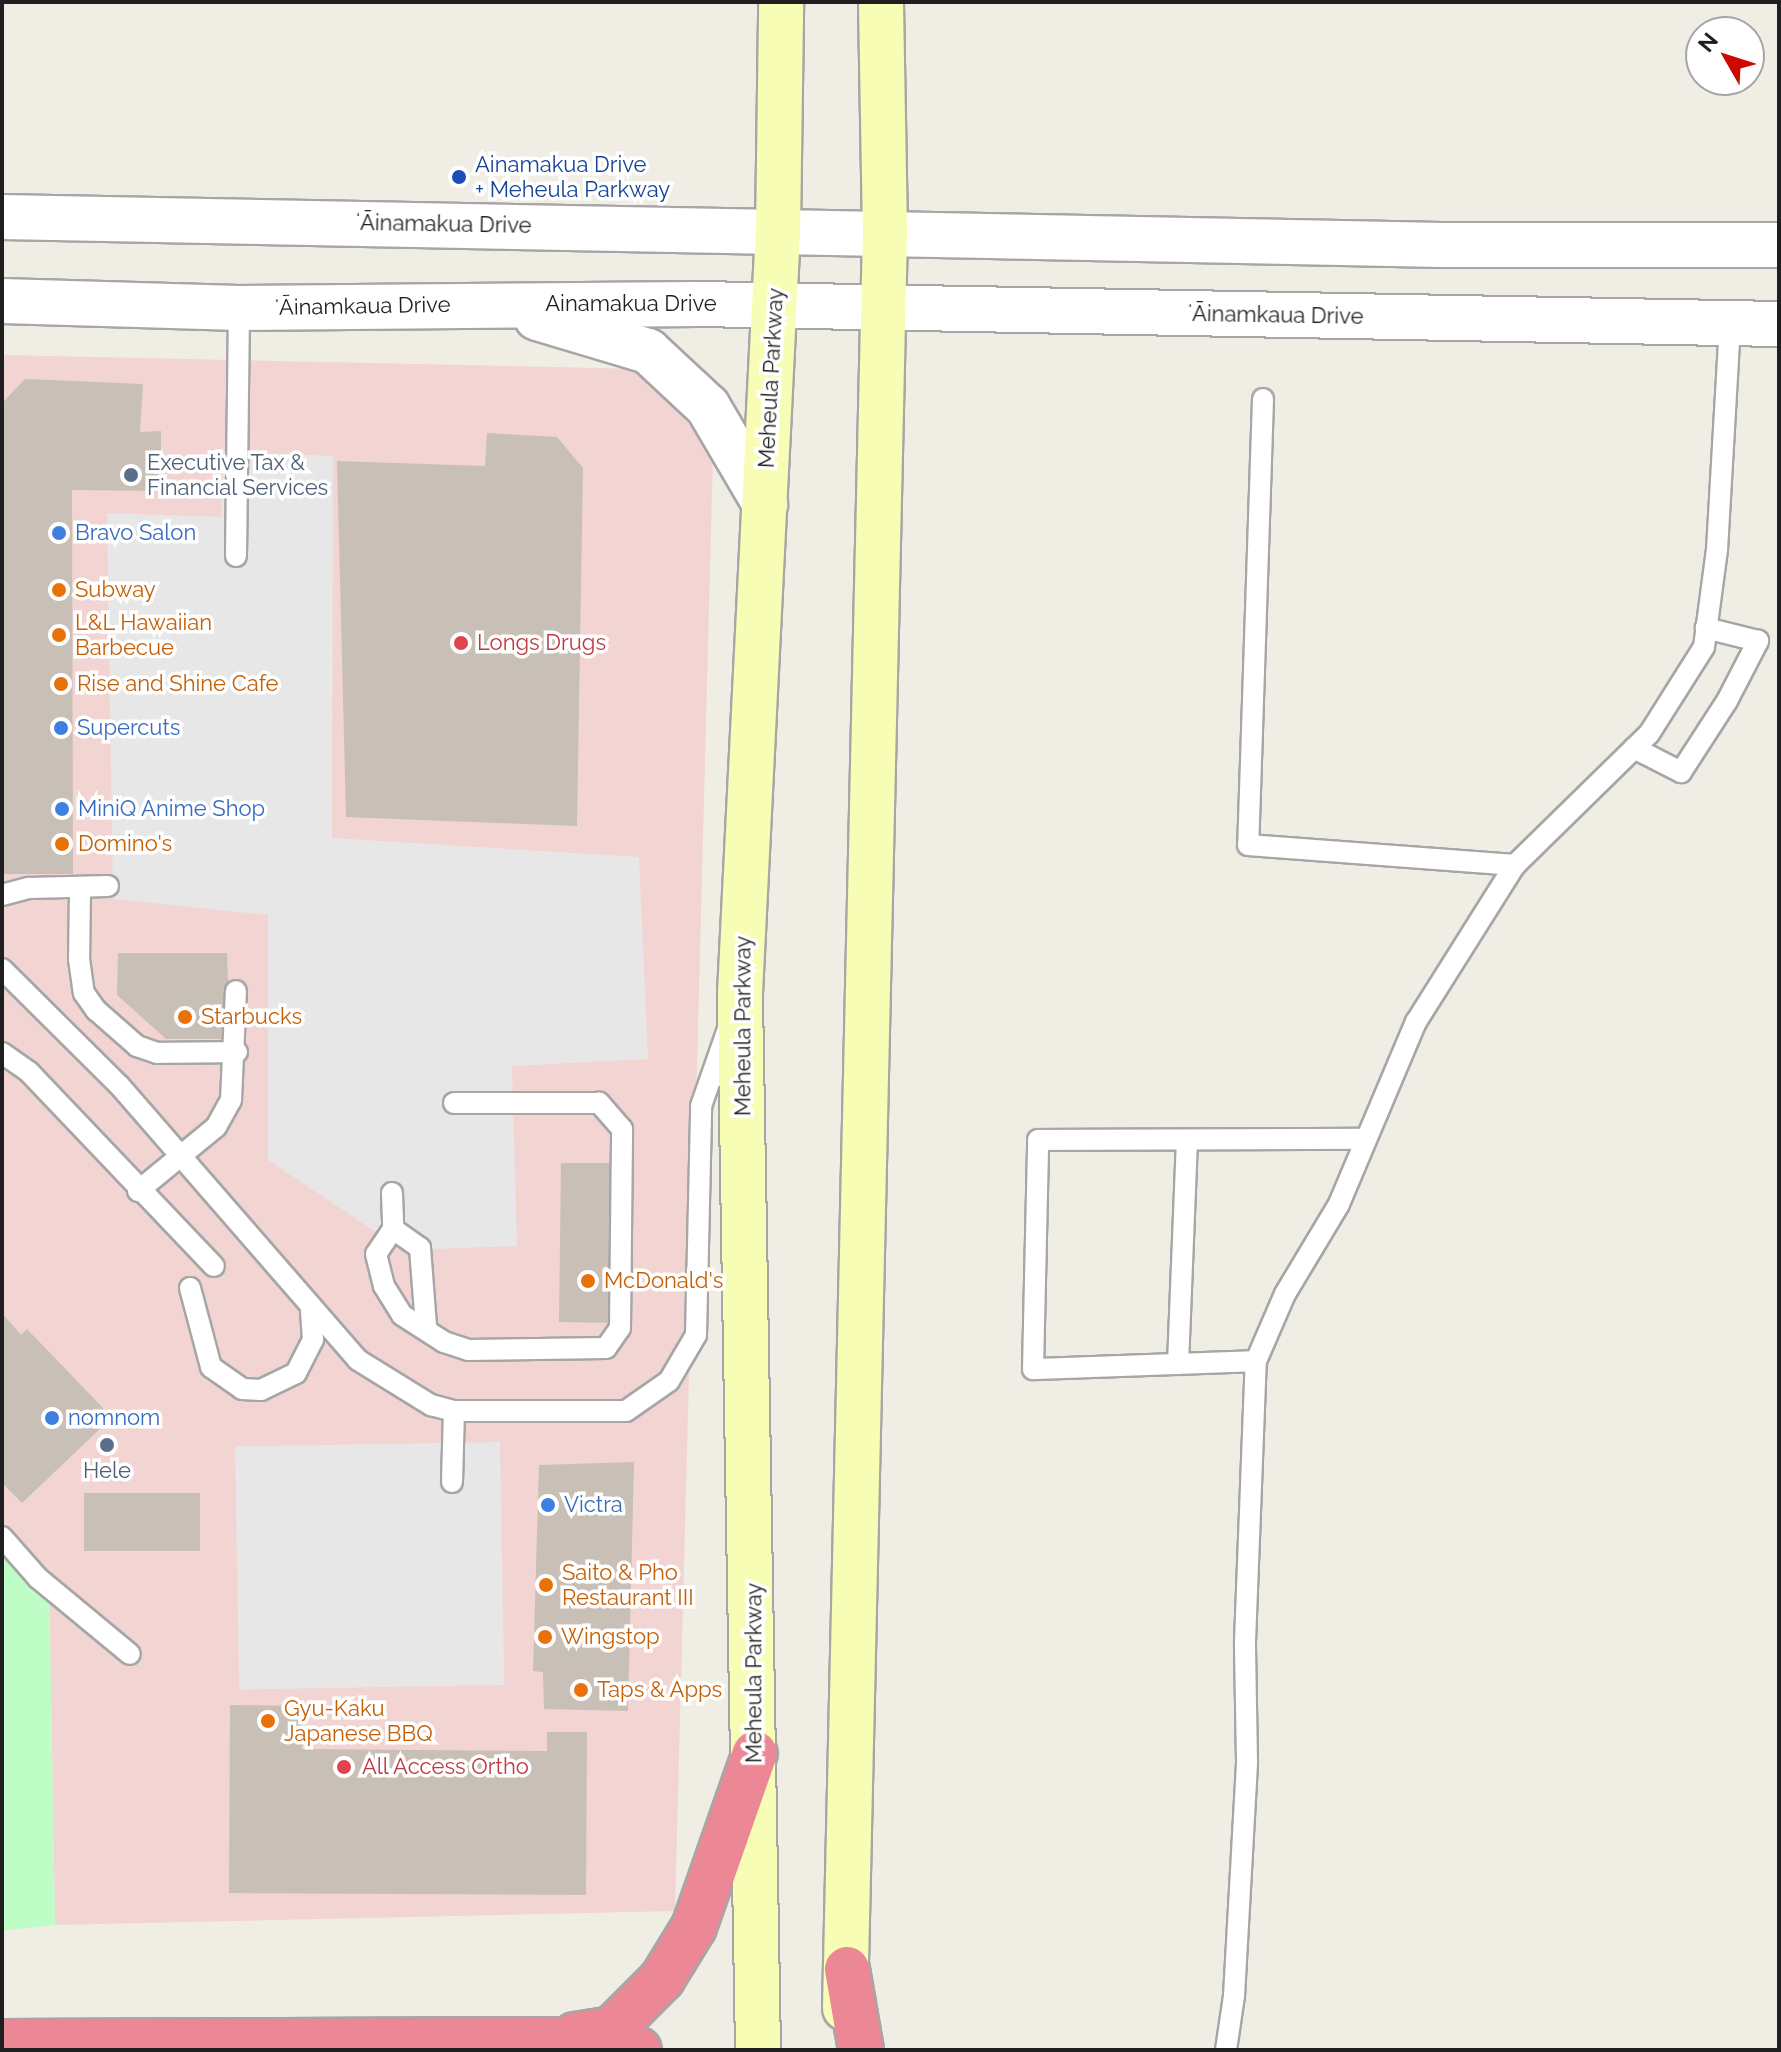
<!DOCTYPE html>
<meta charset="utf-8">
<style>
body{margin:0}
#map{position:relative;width:1781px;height:2052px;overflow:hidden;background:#f0ede4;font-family:Raleway,sans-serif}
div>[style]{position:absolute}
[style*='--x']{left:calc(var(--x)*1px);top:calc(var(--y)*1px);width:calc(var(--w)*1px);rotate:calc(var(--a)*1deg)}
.commercial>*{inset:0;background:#f2d5d2}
.park>*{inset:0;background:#bffdc6}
.parking>*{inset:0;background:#e7e7e7;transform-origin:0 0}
.building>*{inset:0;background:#c8bfb7;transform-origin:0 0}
.roads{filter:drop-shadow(2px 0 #a6a6a6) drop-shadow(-2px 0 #a6a6a6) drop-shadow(0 2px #a6a6a6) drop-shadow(0 -2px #a6a6a6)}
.service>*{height:20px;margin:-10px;padding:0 10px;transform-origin:10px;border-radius:10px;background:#fff}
.tertiary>*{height:44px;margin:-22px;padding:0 22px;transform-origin:22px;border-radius:22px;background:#fff}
.secondary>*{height:44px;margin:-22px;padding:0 22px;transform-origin:22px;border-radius:22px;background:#f7fdb5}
.motorway>*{height:44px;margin:-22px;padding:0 22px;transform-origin:22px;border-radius:22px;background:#ec8796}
.dots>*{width:22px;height:22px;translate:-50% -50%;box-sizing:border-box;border:4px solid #fff;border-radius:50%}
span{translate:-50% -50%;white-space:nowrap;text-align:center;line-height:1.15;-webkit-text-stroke:7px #fff;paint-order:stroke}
.transit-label{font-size:22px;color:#164399}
.left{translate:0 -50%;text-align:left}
.street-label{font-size:22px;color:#1f1f1f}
.service-label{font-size:22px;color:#4e5e75}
.shop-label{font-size:22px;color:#366cbe}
.food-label{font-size:22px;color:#c56008}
.health-label{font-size:22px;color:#be3a42}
.frame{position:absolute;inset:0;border:4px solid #1f1f1f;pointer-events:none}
.north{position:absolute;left:1685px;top:16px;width:80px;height:80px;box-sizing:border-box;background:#fff;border:2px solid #a5a5a5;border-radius:50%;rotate:309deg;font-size:22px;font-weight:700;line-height:32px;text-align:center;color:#1f1f1f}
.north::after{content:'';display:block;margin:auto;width:28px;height:36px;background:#cd0900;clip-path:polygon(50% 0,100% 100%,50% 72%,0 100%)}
</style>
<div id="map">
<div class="commercial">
<i style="clip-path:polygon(2px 355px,644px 369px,713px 454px,675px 1911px,55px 1925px,49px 1575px,2px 1524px)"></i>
</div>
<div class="park">
<i style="clip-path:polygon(2px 1524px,49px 1575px,55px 1925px,2px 1931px)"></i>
</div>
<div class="parking">
<i style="clip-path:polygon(224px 452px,333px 456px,332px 838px,639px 857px,648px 1059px,512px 1066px,517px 1246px,403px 1250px,268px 1160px,268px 915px,113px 899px,107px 513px,221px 517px)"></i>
<i style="left:500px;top:1442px;width:243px;height:265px;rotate:89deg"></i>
</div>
<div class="building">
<i style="clip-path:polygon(25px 379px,143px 384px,140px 432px,161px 431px,161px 491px,72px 490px,73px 874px,2px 874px,2px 403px)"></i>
<i style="clip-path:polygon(487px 433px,557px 437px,583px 468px,577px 826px,346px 817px,337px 461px,485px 466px)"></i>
<i style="clip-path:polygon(118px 953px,227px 953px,230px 1039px,166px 1039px,117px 995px)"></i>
<i style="clip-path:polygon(561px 1163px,627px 1163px,616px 1323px,559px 1322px)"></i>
<i style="clip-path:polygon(2px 1313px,21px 1335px,27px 1329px,103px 1408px,101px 1428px,22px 1503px,2px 1483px)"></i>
<i style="clip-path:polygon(634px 1462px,628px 1711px,544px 1709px,543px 1672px,533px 1671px,539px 1465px)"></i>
<i style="left:200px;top:1493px;width:58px;height:116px;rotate:90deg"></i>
<i style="clip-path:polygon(230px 1705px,302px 1706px,302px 1749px,547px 1751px,547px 1732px,587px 1732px,586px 1895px,229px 1893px)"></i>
</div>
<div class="roads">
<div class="service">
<i style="--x:1263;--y:399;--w:446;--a:91.9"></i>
<i style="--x:1248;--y:845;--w:268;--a:4.3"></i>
<i style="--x:236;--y:556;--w:248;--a:-89.3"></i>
<i style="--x:1634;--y:748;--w:53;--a:27.1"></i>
<i style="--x:1681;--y:772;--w:85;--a:-57.1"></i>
<i style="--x:1727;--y:701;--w:68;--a:-62.7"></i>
<i style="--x:1758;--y:641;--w:54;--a:-166"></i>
<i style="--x:80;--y:891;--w:68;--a:90.8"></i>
<i style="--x:79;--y:959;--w:34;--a:82"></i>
<i style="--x:84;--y:993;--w:21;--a:55"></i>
<i style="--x:96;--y:1010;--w:55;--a:41.3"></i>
<i style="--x:137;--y:1046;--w:21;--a:19"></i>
<i style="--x:157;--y:1053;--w:80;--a:-0.7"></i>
<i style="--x:2;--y:895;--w:28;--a:-15"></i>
<i style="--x:29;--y:888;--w:79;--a:-1.5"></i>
<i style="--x:2;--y:969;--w:165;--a:44.8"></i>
<i style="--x:119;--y:1085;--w:364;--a:49"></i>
<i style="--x:358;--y:1360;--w:86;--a:31.7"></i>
<i style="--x:431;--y:1405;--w:24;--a:15"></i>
<i style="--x:454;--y:1411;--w:172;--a:0"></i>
<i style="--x:626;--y:1411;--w:52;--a:-34.9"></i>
<i style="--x:669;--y:1381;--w:53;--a:-59.6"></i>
<i style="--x:696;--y:1335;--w:229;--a:-88.7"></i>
<i style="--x:701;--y:1106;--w:82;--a:-70.7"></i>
<i style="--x:2;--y:1053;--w:33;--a:35"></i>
<i style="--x:29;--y:1072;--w:268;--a:46.4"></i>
<i style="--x:138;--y:1191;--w:101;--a:-39.4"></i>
<i style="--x:216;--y:1127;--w:31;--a:-61"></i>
<i style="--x:231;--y:1100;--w:109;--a:-87.4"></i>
<i style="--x:392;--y:1193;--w:36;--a:88"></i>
<i style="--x:393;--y:1229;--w:30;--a:124"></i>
<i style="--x:376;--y:1254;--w:33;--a:76"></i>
<i style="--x:384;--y:1286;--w:34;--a:58"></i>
<i style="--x:402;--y:1315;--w:50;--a:32.7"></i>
<i style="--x:444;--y:1342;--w:25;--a:18"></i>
<i style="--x:468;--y:1350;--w:138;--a:-0.8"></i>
<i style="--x:606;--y:1348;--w:24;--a:-55"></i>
<i style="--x:620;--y:1328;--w:199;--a:-89.4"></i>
<i style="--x:622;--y:1129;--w:35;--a:-131"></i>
<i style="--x:599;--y:1103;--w:145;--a:180"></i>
<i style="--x:393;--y:1229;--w:33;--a:35"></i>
<i style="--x:420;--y:1248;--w:78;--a:85.6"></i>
<i style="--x:190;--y:1288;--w:82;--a:75.1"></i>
<i style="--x:211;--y:1367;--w:38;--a:35"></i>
<i style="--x:242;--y:1389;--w:19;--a:3"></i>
<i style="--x:261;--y:1390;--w:39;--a:-26"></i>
<i style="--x:296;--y:1373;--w:37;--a:-63"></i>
<i style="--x:313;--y:1340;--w:29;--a:-94"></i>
<i style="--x:1256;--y:1361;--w:223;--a:177.9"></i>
<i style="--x:1033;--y:1369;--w:229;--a:-88.7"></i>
<i style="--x:1038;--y:1140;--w:327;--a:-0.2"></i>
<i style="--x:1178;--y:1364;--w:224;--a:-87.7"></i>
<i style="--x:452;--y:1482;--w:71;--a:-88.4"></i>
<i style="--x:2;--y:1537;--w:55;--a:48.7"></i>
<i style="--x:38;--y:1578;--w:119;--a:39.6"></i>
<i style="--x:1226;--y:2050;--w:55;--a:-81.6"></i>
<i style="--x:1234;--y:1996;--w:234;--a:-86.8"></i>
<i style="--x:1247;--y:1762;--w:120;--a:-91"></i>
<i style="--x:1245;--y:1642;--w:281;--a:-87.8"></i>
<i style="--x:1256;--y:1361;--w:73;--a:-66.6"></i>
<i style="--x:1285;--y:1294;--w:105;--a:-59"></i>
<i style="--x:1339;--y:1204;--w:198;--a:-67.1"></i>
<i style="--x:1416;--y:1022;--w:186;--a:-57.8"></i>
<i style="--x:1515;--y:865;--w:187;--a:-44.4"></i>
<i style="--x:1649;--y:734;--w:103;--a:-57.7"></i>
<i style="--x:1704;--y:647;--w:98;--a:-82.4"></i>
<i style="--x:1717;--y:550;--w:226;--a:-86.7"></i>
</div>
<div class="tertiary">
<i style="--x:2;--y:217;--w:1441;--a:1.11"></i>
<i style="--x:1443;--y:245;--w:336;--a:0"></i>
<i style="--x:2;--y:301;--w:237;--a:1.7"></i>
<i style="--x:239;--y:308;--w:459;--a:-0.5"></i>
<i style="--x:698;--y:304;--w:1081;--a:1.06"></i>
<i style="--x:537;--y:318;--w:116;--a:16.6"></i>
<i style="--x:648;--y:351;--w:82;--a:43"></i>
<i style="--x:708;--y:407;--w:113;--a:59.6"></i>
</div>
<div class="secondary">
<i style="--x:845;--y:2008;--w:1775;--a:-88.71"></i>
<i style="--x:885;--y:233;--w:231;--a:-91"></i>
<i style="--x:758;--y:2050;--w:1057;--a:-90.98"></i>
<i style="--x:740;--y:993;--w:763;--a:-87.15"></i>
<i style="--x:778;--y:231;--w:229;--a:-89.2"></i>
</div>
<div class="motorway">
<i style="--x:847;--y:1969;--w:82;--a:80.2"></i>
<i style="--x:575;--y:2035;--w:37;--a:-9"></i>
<i style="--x:612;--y:2029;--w:71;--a:-45"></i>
<i style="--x:662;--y:1979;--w:61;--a:-58.4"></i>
<i style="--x:694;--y:1927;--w:184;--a:-70.7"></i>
<i style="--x:2;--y:2042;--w:547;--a:-0.21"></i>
<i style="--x:549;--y:2040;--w:62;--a:1.8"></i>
<i style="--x:611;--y:2042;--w:29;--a:16"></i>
</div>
</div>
<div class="dots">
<i style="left:459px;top:177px;background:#1a4fb4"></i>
<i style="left:131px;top:475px;background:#5c6f8a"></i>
<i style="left:59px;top:533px;background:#3f7fe0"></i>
<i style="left:59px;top:590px;background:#e8710a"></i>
<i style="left:59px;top:635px;background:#e8710a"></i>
<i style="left:461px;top:643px;background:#e0444e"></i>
<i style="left:61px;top:684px;background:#e8710a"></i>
<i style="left:61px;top:728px;background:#3f7fe0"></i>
<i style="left:62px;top:809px;background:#3f7fe0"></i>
<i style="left:62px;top:844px;background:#e8710a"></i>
<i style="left:185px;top:1017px;background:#e8710a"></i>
<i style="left:588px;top:1281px;background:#e8710a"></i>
<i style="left:52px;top:1418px;background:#3f7fe0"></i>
<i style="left:107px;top:1445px;background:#5c6f8a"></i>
<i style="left:548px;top:1505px;background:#3f7fe0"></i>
<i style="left:546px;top:1585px;background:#e8710a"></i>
<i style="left:545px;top:1637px;background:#e8710a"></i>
<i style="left:581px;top:1690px;background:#e8710a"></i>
<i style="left:268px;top:1721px;background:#e8710a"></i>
<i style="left:344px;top:1767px;background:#e0444e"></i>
</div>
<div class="transit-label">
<span class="left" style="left:475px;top:177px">Ainamakua Drive<br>+ Meheula Parkway</span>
</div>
<div class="street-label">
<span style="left:444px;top:224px;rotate:1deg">ʻĀinamakua Drive</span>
<span style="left:631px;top:304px">Ainamakua Drive</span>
<span style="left:363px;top:306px;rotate:-1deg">ʻĀinamkaua Drive</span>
<span style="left:1276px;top:315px;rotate:1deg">ʻĀinamkaua Drive</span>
<span style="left:771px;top:378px;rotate:-87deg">Meheula Parkway</span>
<span style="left:743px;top:1026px;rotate:-90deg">Meheula Parkway</span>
<span style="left:754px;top:1673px;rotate:-90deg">Meheula Parkway</span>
</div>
<div class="service-label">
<span class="left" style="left:147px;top:475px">Executive Tax &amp;<br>Financial Services</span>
<span style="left:107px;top:1471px">Hele</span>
</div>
<div class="shop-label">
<span class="left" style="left:75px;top:533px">Bravo Salon</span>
<span class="left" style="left:77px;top:728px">Supercuts</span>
<span class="left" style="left:78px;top:809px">MiniQ Anime Shop</span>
<span class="left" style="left:68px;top:1418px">nomnom</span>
<span class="left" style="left:564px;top:1505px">Victra</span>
</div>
<div class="food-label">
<span class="left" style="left:75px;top:590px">Subway</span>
<span class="left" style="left:75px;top:635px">L&amp;L Hawaiian<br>Barbecue</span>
<span class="left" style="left:77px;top:684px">Rise and Shine Cafe</span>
<span class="left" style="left:78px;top:844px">Domino's</span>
<span class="left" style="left:201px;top:1017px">Starbucks</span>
<span class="left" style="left:604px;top:1281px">McDonald's</span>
<span class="left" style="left:562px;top:1585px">Saito &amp; Pho<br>Restaurant III</span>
<span class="left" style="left:561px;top:1637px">Wingstop</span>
<span class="left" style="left:597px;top:1690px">Taps &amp; Apps</span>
<span class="left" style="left:284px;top:1721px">Gyu-Kaku<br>Japanese BBQ</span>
</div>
<div class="health-label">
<span class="left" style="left:477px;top:643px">Longs Drugs</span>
<span class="left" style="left:362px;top:1767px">All Access Ortho</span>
</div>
<div class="frame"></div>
<div class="north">N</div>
</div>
